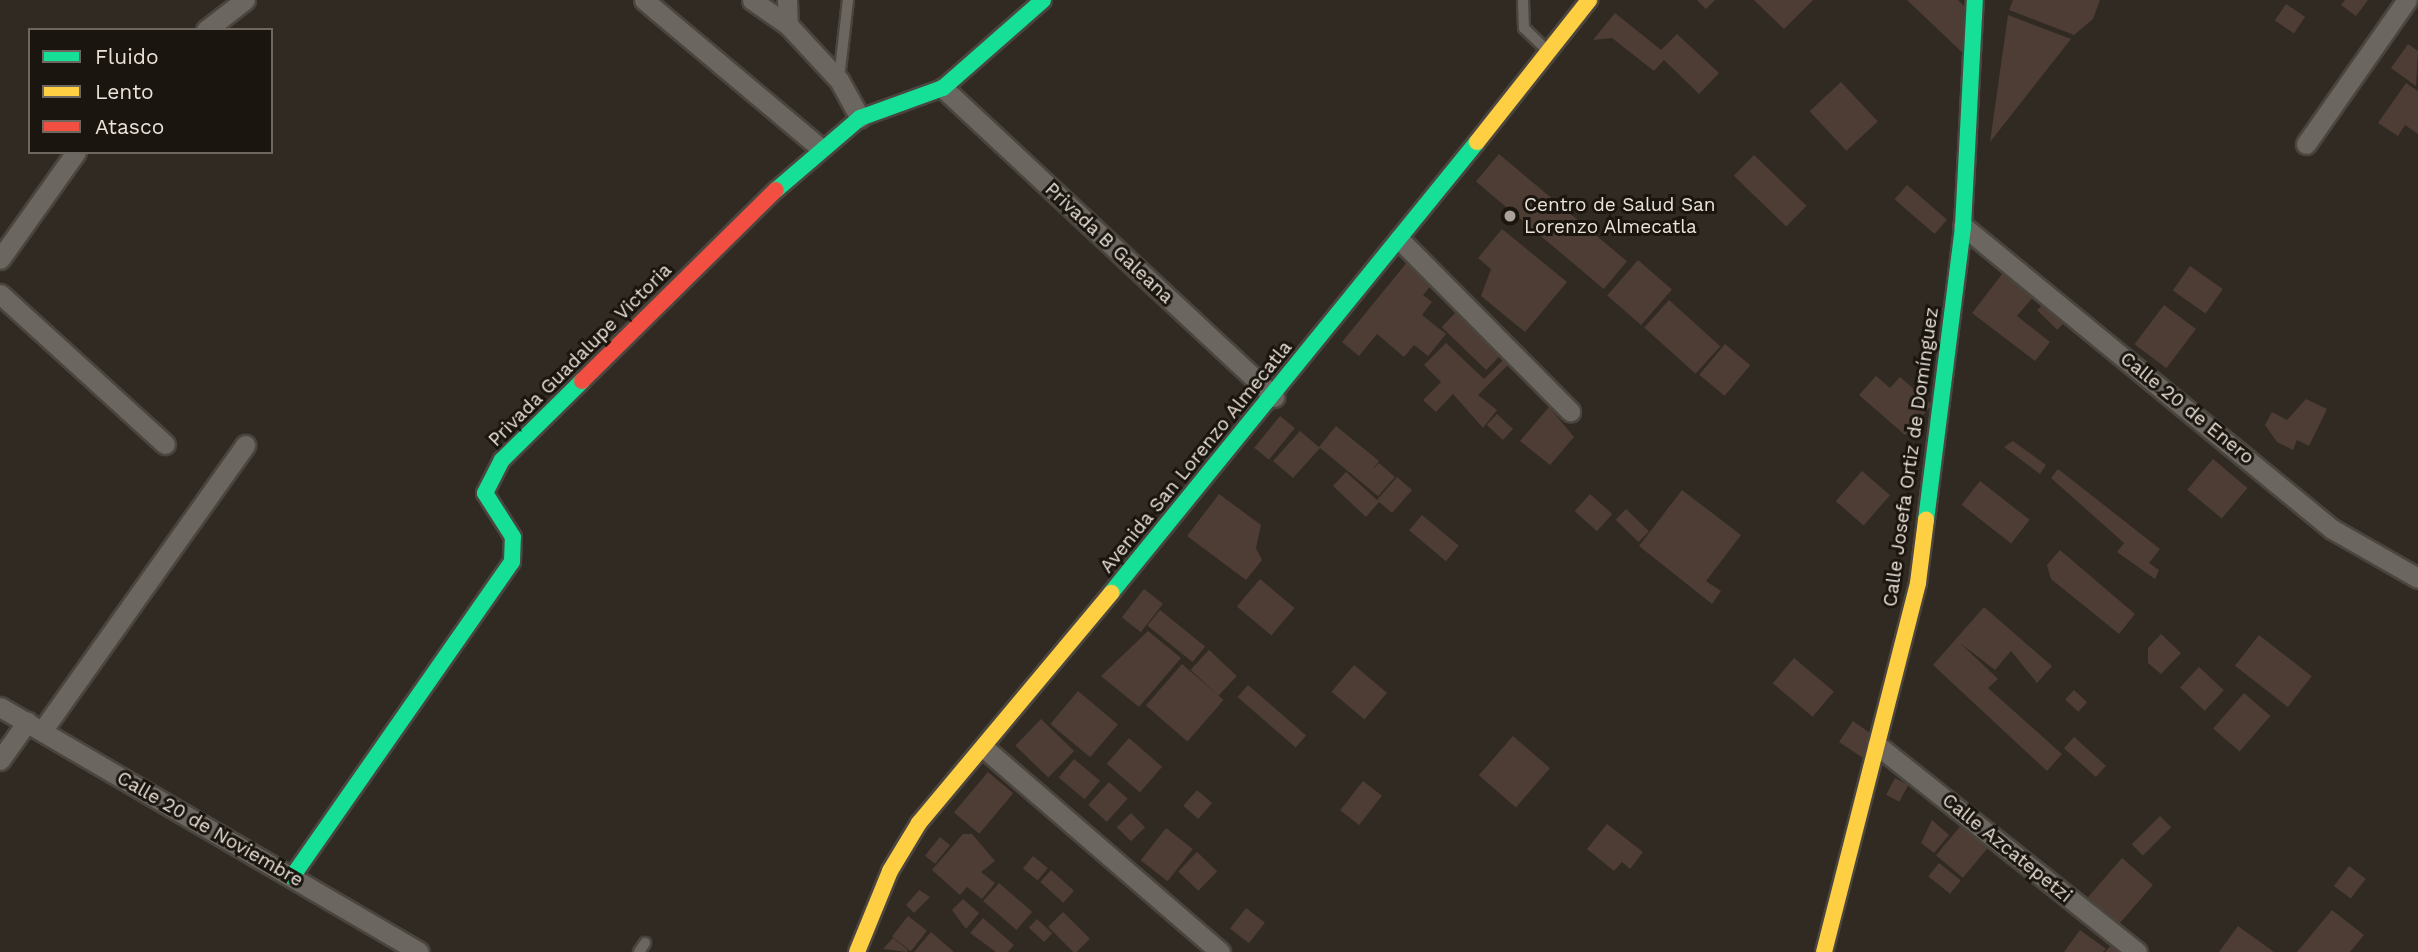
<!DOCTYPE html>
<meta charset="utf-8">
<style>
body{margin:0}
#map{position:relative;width:2418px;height:952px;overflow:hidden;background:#312a23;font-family:"Work Sans",sans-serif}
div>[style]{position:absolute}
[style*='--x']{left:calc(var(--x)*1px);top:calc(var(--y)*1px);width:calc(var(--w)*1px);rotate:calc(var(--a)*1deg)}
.building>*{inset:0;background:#4d3d35;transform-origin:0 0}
.roads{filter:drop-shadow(2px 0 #4a453e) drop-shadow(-2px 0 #4a453e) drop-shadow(0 2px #4a453e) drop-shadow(0 -2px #4a453e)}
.lane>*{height:10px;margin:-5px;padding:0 5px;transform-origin:5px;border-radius:5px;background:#6b6660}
.street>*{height:19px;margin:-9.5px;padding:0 9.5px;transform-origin:9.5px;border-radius:9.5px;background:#6b6660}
.fast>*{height:16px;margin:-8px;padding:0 8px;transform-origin:8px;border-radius:8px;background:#16e098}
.slow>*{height:16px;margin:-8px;padding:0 8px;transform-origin:8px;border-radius:8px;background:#ffcf43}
.jam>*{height:16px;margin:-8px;padding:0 8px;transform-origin:8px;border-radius:8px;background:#f24e42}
.dots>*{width:19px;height:19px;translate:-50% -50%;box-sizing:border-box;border:4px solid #1a150e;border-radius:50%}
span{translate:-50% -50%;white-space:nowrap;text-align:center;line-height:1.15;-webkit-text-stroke:6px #1a150e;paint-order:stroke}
.poi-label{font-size:19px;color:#ebe3da}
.left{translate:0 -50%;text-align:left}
.street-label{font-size:19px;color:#ebe3da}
.legend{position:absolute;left:28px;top:28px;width:245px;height:126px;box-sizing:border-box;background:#1a150e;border:2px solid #6e6760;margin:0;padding:9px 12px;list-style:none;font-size:21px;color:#ebe3da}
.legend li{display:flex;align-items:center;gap:14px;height:35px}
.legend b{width:35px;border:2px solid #6e6760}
</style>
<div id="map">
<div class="building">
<i style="clip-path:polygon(1697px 0,1715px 0,1706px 9px)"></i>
<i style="clip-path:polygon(1754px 0,1813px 0,1784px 29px)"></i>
<i style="clip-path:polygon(1907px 0,1958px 0,1971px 13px,1967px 57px)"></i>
<i style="clip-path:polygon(2013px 0,2100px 0,2093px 19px,2074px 35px,2009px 10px)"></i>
<i style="clip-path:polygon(2345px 0,2368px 0,2356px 16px,2341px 5px)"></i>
<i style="left:2286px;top:4px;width:23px;height:20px;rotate:34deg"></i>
<i style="clip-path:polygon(1615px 13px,1661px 50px,1677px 34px,1719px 73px,1699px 94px,1664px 60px,1654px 71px,1612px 38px,1593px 40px)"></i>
<i style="clip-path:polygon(2008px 15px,2071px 39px,1990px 142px)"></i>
<i style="clip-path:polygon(2408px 44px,2418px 51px,2416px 86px,2391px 68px)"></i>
<i style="left:1841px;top:82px;width:54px;height:43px;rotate:47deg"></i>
<i style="clip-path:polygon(2406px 83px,2418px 91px,2418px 134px,2405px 125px,2398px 136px,2378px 123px)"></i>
<i style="left:1499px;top:154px;width:167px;height:36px;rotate:40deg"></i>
<i style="left:1754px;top:155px;width:73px;height:29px;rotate:44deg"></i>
<i style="left:1907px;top:185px;width:53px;height:19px;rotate:41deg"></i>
<i style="clip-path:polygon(1502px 229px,1567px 282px,1525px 332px,1481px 296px,1491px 269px,1478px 258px)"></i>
<i style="left:1638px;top:260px;width:45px;height:47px;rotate:41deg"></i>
<i style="clip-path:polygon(1408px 261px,1434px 282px,1423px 295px,1432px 302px,1422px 315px,1446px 334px,1428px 356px,1414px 345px,1404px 357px,1377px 334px,1359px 356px,1342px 342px)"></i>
<i style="left:2190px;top:266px;width:40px;height:30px;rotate:35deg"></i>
<i style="clip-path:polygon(2003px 273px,2034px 296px,2017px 316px,2050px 342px,2035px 361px,1972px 313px)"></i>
<i style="left:2049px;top:298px;width:28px;height:17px;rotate:44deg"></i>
<i style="left:1669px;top:300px;width:69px;height:37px;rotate:42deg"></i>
<i style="left:2164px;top:305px;width:40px;height:49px;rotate:37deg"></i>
<i style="left:1459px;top:309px;width:62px;height:25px;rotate:44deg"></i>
<i style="clip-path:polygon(1446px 343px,1484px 379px,1506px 357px,1512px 361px,1478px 395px,1497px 410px,1483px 428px,1453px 394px,1436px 412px,1423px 400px,1441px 382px,1424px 365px)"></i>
<i style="left:1725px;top:344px;width:33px;height:40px;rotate:40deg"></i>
<i style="clip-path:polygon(1876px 376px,1890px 388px,1900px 377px,1932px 405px,1905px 435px,1859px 395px)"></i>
<i style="clip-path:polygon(2306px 399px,2327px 409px,2309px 446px,2297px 440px,2293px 450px,2277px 442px,2265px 425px,2272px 412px,2287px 420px)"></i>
<i style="clip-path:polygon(1549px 407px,1574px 437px,1550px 465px,1520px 441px)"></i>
<i style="left:1497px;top:414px;width:22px;height:15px;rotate:43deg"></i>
<i style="left:1280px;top:416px;width:19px;height:41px;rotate:39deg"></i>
<i style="clip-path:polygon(1336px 426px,1379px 461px,1372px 470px,1379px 463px,1395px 477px,1378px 496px,1320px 448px,1293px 478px,1273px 461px,1300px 431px,1319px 447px)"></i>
<i style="clip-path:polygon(2013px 441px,2046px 465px,2040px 474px,2004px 447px)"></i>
<i style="left:2213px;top:459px;width:45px;height:40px;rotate:40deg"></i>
<i style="clip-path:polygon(2058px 469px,2160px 549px,2149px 563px,2159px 570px,2155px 579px,2117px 552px,2124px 543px,2051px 478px)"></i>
<i style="left:1862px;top:471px;width:37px;height:40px;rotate:41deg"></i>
<i style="clip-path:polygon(1346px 472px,1377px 500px,1397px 477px,1412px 490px,1392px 513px,1379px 502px,1366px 517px,1333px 486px)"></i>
<i style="left:1980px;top:481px;width:63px;height:30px;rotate:38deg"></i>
<i style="clip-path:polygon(1682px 490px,1741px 535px,1706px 581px,1721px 591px,1712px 604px,1639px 546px)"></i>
<i style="clip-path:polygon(1219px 494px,1261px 525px,1256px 548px,1262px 560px,1246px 580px,1187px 536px)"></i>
<i style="left:1590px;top:494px;width:30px;height:23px;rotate:42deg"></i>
<i style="left:1626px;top:509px;width:32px;height:15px;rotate:44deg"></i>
<i style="left:1422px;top:515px;width:48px;height:20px;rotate:40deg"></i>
<i style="clip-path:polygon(2060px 550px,2135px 614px,2119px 634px,2051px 579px,2047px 565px)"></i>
<i style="left:1260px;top:579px;width:45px;height:36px;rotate:40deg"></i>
<i style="left:1144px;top:589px;width:24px;height:36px;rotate:38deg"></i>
<i style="clip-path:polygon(1984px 607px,2052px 666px,2037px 683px,2011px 651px,1995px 670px,1960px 643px,1998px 679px,1988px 688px,2062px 754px,2047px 771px,1933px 665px)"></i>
<i style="left:1160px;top:610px;width:58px;height:20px;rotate:39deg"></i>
<i style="clip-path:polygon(1148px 631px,1181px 658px,1139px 707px,1101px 676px)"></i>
<i style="clip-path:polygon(2161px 634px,2181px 653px,2161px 674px,2148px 663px,2148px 648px)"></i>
<i style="left:2259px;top:635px;width:67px;height:39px;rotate:38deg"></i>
<i style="left:1209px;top:650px;width:38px;height:27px;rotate:43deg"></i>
<i style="left:1794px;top:658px;width:52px;height:33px;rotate:40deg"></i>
<i style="left:1182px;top:664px;width:55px;height:55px;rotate:41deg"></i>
<i style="left:1354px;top:665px;width:43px;height:35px;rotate:40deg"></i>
<i style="left:2199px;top:667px;width:34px;height:28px;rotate:43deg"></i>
<i style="left:1248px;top:685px;width:77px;height:16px;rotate:41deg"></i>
<i style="left:2074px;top:690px;width:18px;height:13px;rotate:43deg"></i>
<i style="left:1078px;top:691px;width:52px;height:43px;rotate:40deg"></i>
<i style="left:2244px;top:693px;width:35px;height:47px;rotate:41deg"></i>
<i style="left:1041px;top:719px;width:46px;height:37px;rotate:44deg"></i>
<i style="clip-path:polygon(1853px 721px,1870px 733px,1863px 758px,1839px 742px)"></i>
<i style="left:1513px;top:736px;width:49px;height:52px;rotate:41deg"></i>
<i style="left:2074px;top:737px;width:43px;height:15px;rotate:42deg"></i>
<i style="left:1129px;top:738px;width:44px;height:34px;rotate:41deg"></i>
<i style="left:1074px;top:759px;width:34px;height:24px;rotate:40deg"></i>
<i style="left:988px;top:772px;width:33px;height:53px;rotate:40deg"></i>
<i style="left:1895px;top:778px;width:15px;height:19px;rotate:28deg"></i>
<i style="left:1363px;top:781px;width:24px;height:37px;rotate:38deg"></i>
<i style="left:1109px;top:782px;width:25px;height:31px;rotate:42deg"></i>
<i style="left:1197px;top:790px;width:20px;height:21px;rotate:41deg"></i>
<i style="left:1131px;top:813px;width:20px;height:20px;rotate:45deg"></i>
<i style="left:2160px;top:816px;width:16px;height:40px;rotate:45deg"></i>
<i style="clip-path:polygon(1932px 820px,1949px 835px,1934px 853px,1921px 843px)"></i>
<i style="left:1963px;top:823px;width:35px;height:42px;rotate:40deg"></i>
<i style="clip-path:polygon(1607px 824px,1643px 852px,1630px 869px,1622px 862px,1614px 871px,1587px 849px)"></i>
<i style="left:1166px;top:828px;width:34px;height:41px;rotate:38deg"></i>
<i style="clip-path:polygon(963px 834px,972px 834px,995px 861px,981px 872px,995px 883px,982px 899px,967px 887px,960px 895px,932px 870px)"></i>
<i style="left:940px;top:837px;width:13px;height:24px;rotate:39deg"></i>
<i style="left:1197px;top:852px;width:28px;height:27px;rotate:44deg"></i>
<i style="left:1033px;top:856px;width:19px;height:16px;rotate:39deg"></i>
<i style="left:2122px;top:858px;width:41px;height:52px;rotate:41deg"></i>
<i style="left:1939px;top:863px;width:28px;height:17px;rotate:39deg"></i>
<i style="left:2349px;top:866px;width:21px;height:25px;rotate:37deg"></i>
<i style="left:1051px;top:870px;width:31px;height:16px;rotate:42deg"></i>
<i style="left:999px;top:883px;width:44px;height:24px;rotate:41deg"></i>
<i style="clip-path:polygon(919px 890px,930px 897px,914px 913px,906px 905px)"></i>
<i style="clip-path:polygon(963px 899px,979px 913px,966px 929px,952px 910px)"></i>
<i style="left:1246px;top:908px;width:24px;height:26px;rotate:38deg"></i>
<i style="clip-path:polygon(2332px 910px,2364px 935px,2350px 952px,2297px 952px)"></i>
<i style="left:1063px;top:912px;width:38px;height:21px;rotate:45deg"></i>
<i style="left:908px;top:916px;width:24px;height:26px;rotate:38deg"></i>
<i style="clip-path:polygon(983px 918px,1014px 945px,1008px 952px,996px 952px,970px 933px)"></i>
<i style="left:1037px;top:919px;width:21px;height:12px;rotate:43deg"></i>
<i style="clip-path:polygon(2238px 926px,2274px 952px,2219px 952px)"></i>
<i style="clip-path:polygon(2080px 930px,2106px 949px,2103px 952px,2064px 952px)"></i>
<i style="clip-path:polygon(931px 932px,954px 952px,914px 952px)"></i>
<i style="clip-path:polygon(893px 938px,908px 950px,907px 952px,883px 949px)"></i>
<i style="clip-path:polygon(2111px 945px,2120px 952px,2105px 952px)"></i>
</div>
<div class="roads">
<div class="lane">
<i style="--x:1523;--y:0;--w:28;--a:88"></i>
<i style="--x:1524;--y:28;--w:32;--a:44"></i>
<i style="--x:839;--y:79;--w:80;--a:-83.5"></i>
<i style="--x:639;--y:952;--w:11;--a:-56"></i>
</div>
<div class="street">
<i style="--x:644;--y:0;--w:229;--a:40"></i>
<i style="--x:752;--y:0;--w:44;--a:34.8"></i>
<i style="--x:788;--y:25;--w:75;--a:47.2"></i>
<i style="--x:839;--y:80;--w:43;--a:61.1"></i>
<i style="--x:787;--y:0;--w:25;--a:88"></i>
<i style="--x:206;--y:30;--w:49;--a:-37.6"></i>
<i style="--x:943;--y:88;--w:453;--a:43"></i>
<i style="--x:2306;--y:144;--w:176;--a:-55"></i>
<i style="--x:1963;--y:226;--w:477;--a:39.4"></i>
<i style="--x:2332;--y:529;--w:99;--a:29.7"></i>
<i style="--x:1399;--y:239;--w:243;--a:45.2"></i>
<i style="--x:0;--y:259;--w:131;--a:-54.6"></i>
<i style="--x:0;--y:294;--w:223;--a:42.3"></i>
<i style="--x:0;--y:707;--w:485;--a:30.3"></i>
<i style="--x:42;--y:731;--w:351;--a:-54.6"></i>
<i style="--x:1877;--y:745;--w:332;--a:38.5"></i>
<i style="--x:984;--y:748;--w:312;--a:40.8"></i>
<i style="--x:0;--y:760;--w:47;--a:-54.6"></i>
</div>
<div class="fast">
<i style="--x:776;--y:190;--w:111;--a:-40.6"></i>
<i style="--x:860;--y:118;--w:88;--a:-19.9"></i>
<i style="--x:943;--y:88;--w:133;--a:-41.3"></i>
<i style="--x:1926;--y:520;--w:296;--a:-82.8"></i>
<i style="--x:1963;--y:226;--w:226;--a:-87"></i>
<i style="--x:1111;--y:593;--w:581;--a:-50.94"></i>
<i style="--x:292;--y:877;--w:384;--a:-55.1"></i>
<i style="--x:512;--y:562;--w:25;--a:-88"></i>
<i style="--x:513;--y:537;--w:52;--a:-122.5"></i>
<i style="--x:485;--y:493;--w:37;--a:-63"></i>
<i style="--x:502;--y:460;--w:112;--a:-44.6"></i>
</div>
<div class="slow">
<i style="--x:1477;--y:142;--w:181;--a:-51.7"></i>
<i style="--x:857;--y:952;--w:87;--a:-67.8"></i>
<i style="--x:890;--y:871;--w:56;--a:-58.9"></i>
<i style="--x:919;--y:823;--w:300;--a:-50.1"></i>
<i style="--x:1824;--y:952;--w:381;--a:-75.7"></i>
<i style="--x:1918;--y:583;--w:64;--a:-82.8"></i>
</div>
<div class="jam">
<i style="--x:582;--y:381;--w:272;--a:-44.6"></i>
</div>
</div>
<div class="dots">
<i style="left:1510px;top:216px;background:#aaa29a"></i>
</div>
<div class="poi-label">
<span class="left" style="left:1524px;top:216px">Centro de Salud San<br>Lorenzo Almecatla</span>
</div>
<div class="street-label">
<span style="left:1109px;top:243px;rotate:43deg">Privada B Galeana</span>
<span style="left:580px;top:355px;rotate:-45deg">Privada Guadalupe Victoria</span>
<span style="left:2187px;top:408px;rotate:39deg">Calle 20 de Enero</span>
<span style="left:1196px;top:457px;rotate:-51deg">Avenida San Lorenzo Almecatla</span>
<span style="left:1911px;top:457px;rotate:-82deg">Calle Josefa Ortiz de Domínguez</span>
<span style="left:210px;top:829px;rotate:30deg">Calle 20 de Noviembre</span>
<span style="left:2007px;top:848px;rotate:39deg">Calle Azcatepetzi</span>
</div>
<ul class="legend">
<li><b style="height:9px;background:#16e098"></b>Fluido</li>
<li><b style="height:9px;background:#ffcf43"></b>Lento</li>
<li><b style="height:9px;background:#f24e42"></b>Atasco</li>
</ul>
</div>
